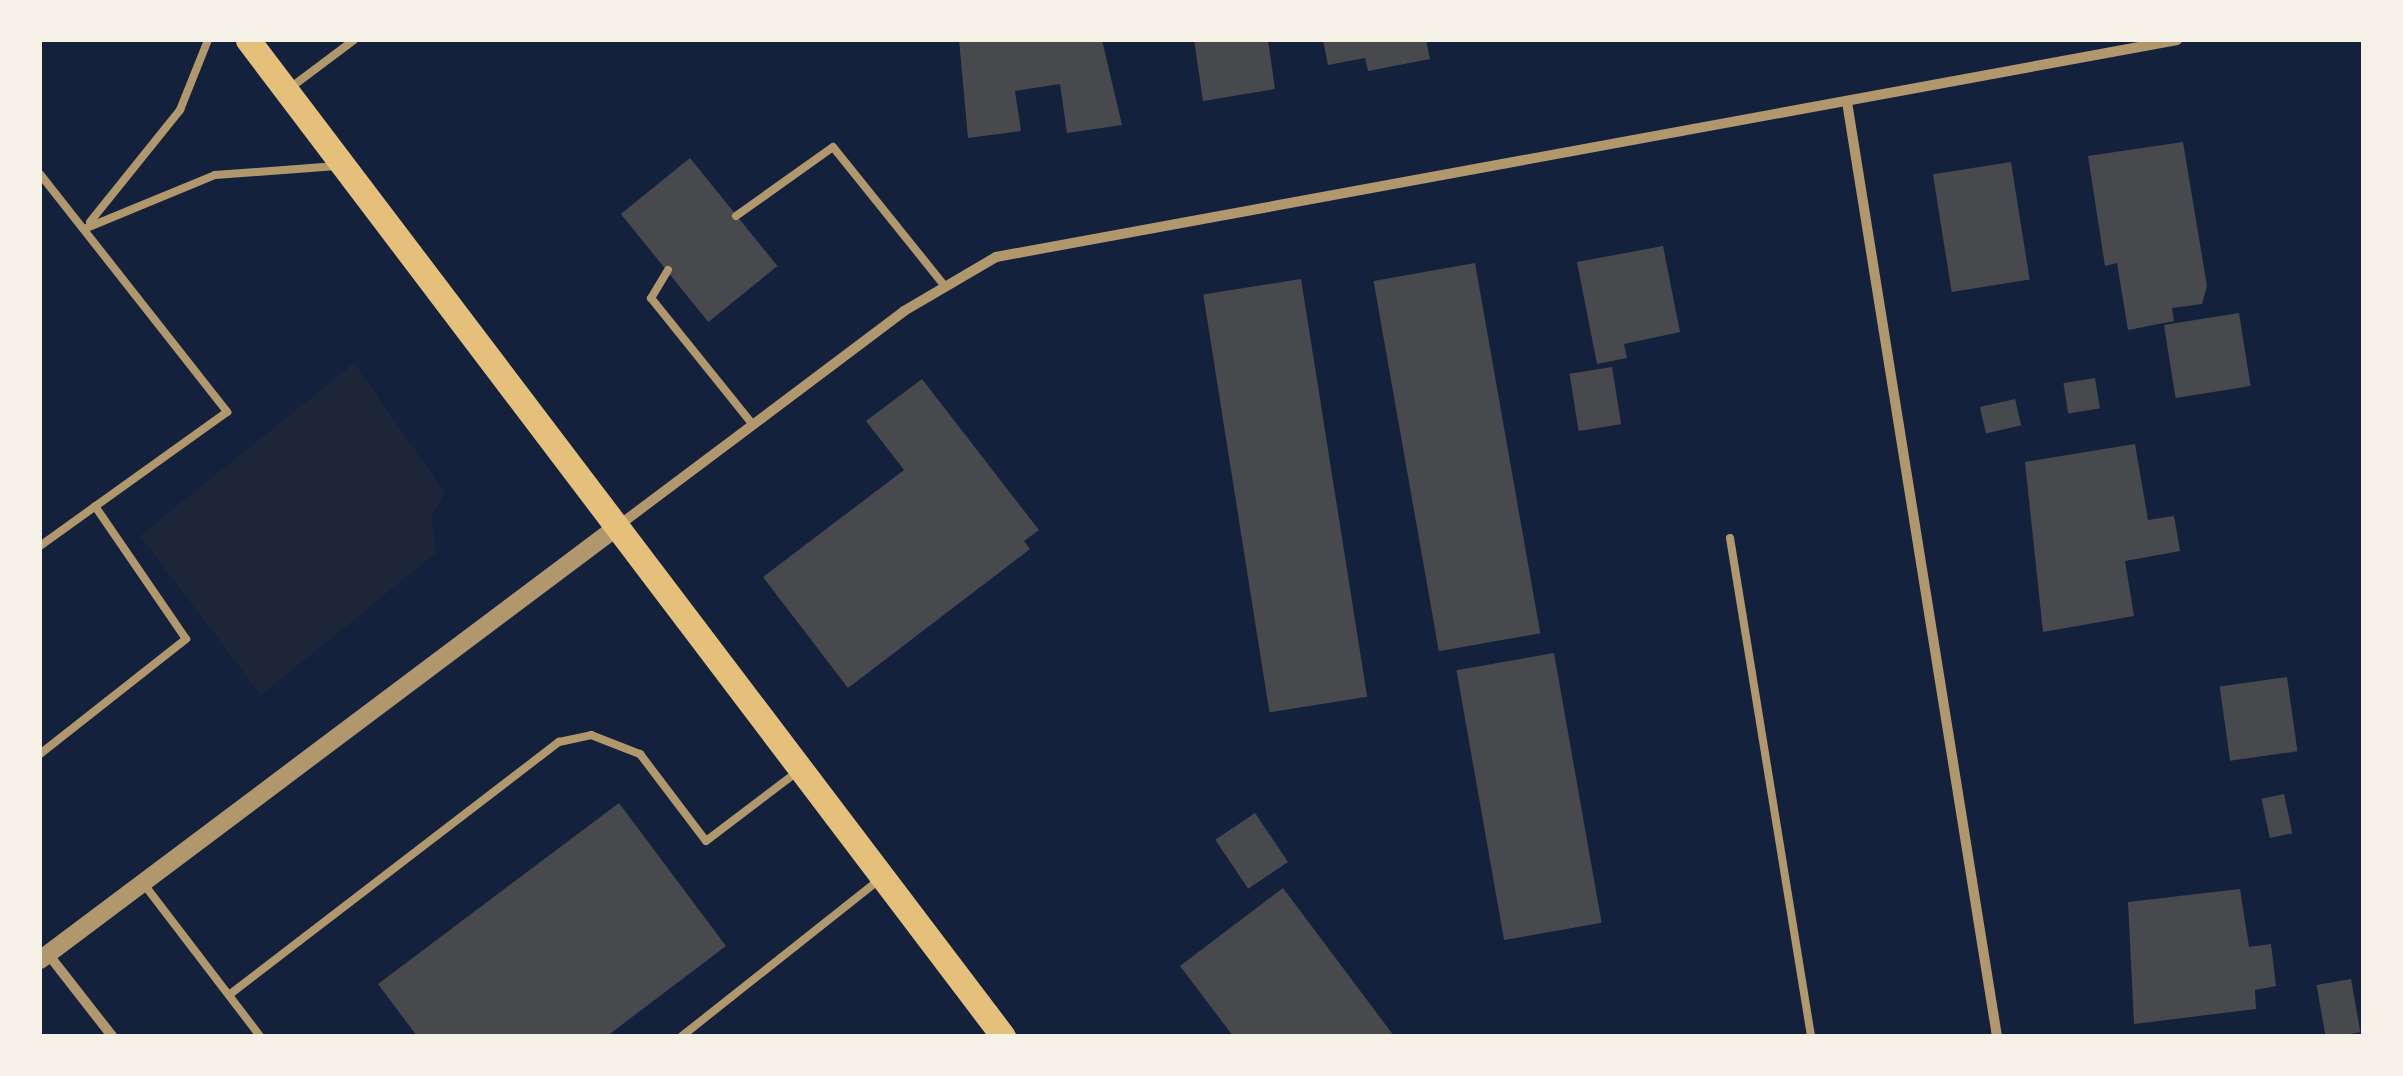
<!DOCTYPE html>
<style>
body{margin:0}
#map{position:relative;width:2403px;height:1076px;overflow:hidden;background:#14213d;font-family:"Fira Sans",sans-serif}
div>[style]{position:absolute}
[style*='--x']{left:calc(var(--x)*1px);top:calc(var(--y)*1px);width:calc(var(--w)*1px);rotate:calc(var(--a)*1deg)}
.green>*{inset:0;background:#1d2539}
.building>*{inset:0;background:#48494c;transform-origin:0 0}
.service>*{height:8px;margin:-4px;padding:0 4px;transform-origin:4px;border-radius:4px;background:#b1986c}
.minor>*{height:10px;margin:-5px;padding:0 5px;transform-origin:5px;border-radius:5px;background:#b1986c}
.tertiary>*{height:18px;margin:-9px;padding:0 9px;transform-origin:9px;border-radius:9px;background:#b1986c}
.primary>*{height:25px;margin:-12.5px;padding:0 12.5px;transform-origin:12.5px;border-radius:12.5px;background:#e5c07b}
span{translate:-50% -50%;white-space:nowrap;text-align:center;line-height:1.15;-webkit-text-stroke:10px #f6f1e7;paint-order:stroke}
.frame{position:absolute;inset:0;border:42px solid #f6f1e7;pointer-events:none}
</style>
<div id="map">
<div class="green">
<i style="clip-path:polygon(354px 363px,445px 493px,431px 517px,436px 553px,261px 695px,140px 536px)"></i>
</div>
<div class="building">
<i style="clip-path:polygon(959px 40px,1102px 40px,1122px 125px,1067px 133px,1060px 84px,1015px 91px,1021px 131px,968px 138px)"></i>
<i style="clip-path:polygon(1194px 40px,1268px 40px,1275px 89px,1203px 101px)"></i>
<i style="clip-path:polygon(1323px 40px,1426px 40px,1430px 59px,1368px 71px,1365px 58px,1328px 65px)"></i>
<i style="clip-path:polygon(2183px 142px,2207px 286px,2202px 304px,2172px 308px,2174px 321px,2128px 330px,2117px 263px,2105px 266px,2088px 156px)"></i>
<i style="left:690px;top:158px;width:139px;height:89px;rotate:51deg"></i>
<i style="left:2011px;top:162px;width:119px;height:79px;rotate:81deg"></i>
<i style="clip-path:polygon(1663px 246px,1680px 332px,1624px 344px,1627px 358px,1597px 364px,1577px 262px)"></i>
<i style="left:1475px;top:263px;width:376px;height:103px;rotate:80deg"></i>
<i style="left:1301px;top:279px;width:423px;height:99px;rotate:81deg"></i>
<i style="left:2239px;top:313px;width:74px;height:76px;rotate:81deg"></i>
<i style="left:1612px;top:367px;width:58px;height:43px;rotate:81deg"></i>
<i style="left:2095px;top:378px;width:31px;height:32px;rotate:81deg"></i>
<i style="clip-path:polygon(922px 379px,1039px 530px,1024px 541px,1030px 549px,848px 688px,763px 577px,904px 470px,866px 421px)"></i>
<i style="left:2015px;top:399px;width:27px;height:36px;rotate:77deg"></i>
<i style="clip-path:polygon(2135px 444px,2148px 520px,2174px 516px,2180px 551px,2125px 561px,2134px 616px,2043px 632px,2025px 462px)"></i>
<i style="left:1554px;top:653px;width:274px;height:99px;rotate:80deg"></i>
<i style="left:2287px;top:677px;width:75px;height:68px;rotate:82deg"></i>
<i style="left:2284px;top:794px;width:40px;height:23px;rotate:78deg"></i>
<i style="clip-path:polygon(619px 803px,726px 946px,607px 1036px,417px 1036px,378px 984px)"></i>
<i style="left:1255px;top:813px;width:59px;height:48px;rotate:56deg"></i>
<i style="clip-path:polygon(1283px 888px,1394px 1036px,1233px 1036px,1180px 966px)"></i>
<i style="clip-path:polygon(2240px 889px,2249px 947px,2271px 944px,2276px 986px,2255px 990px,2256px 1009px,2134px 1024px,2128px 902px)"></i>
<i style="left:2351px;top:979px;width:54px;height:35px;rotate:80deg"></i>
</div>
<div class="service">
<i style="--x:290;--y:88;--w:80;--a:-36.9"></i>
<i style="--x:40;--y:174;--w:303;--a:51.8"></i>
<i style="--x:227;--y:412;--w:230;--a:144.4"></i>
<i style="--x:736;--y:216;--w:119;--a:-35.4"></i>
<i style="--x:833;--y:147;--w:176;--a:51.2"></i>
<i style="--x:90;--y:222;--w:144;--a:-51.2"></i>
<i style="--x:180;--y:110;--w:75;--a:-68.2"></i>
<i style="--x:84;--y:229;--w:142;--a:-22.4"></i>
<i style="--x:215;--y:175;--w:122;--a:-4.2"></i>
<i style="--x:668;--y:270;--w:33;--a:121"></i>
<i style="--x:651;--y:298;--w:163;--a:51.2"></i>
<i style="--x:1730;--y:538;--w:505;--a:80.76"></i>
<i style="--x:40;--y:754;--w:186;--a:-38.2"></i>
<i style="--x:186;--y:639;--w:161;--a:-124.4"></i>
<i style="--x:143;--y:883;--w:193;--a:52.6"></i>
<i style="--x:229;--y:995;--w:416;--a:-37.5"></i>
<i style="--x:559;--y:742;--w:33;--a:-12"></i>
<i style="--x:591;--y:735;--w:53;--a:21.2"></i>
<i style="--x:640;--y:754;--w:109;--a:52.8"></i>
<i style="--x:706;--y:841;--w:114;--a:-37.2"></i>
<i style="--x:682;--y:1036;--w:251;--a:-38.4"></i>
</div>
<div class="minor">
<i style="--x:1847;--y:102;--w:946;--a:80.88"></i>
<i style="--x:618;--y:526;--w:358;--a:-36.9"></i>
<i style="--x:904;--y:311;--w:107;--a:-30.4"></i>
<i style="--x:996;--y:257;--w:1201;--a:-10.41"></i>
<i style="--x:48;--y:954;--w:104;--a:52"></i>
</div>
<div class="tertiary">
<i style="--x:40;--y:960;--w:721;--a:-36.89"></i>
</div>
<div class="primary">
<i style="--x:248;--y:40;--w:1250;--a:52.84"></i>
</div>
<div class="frame"></div>
</div>
